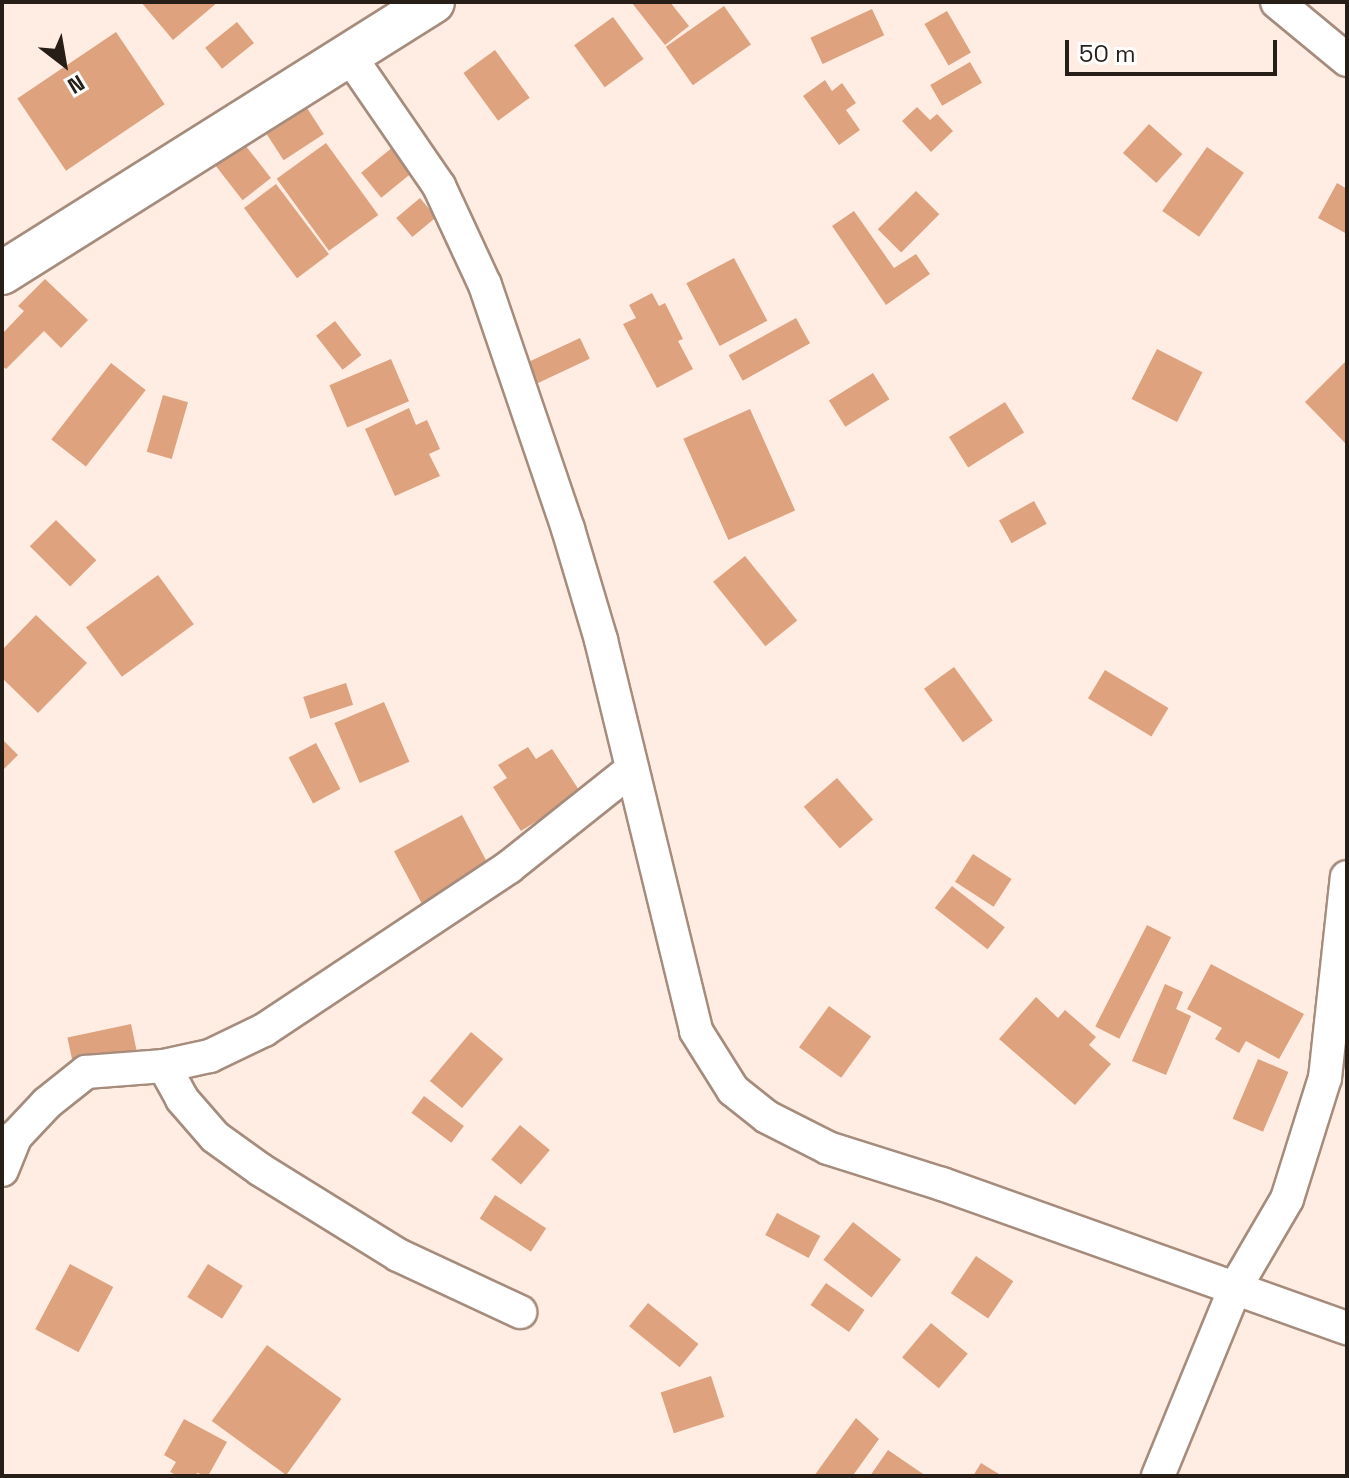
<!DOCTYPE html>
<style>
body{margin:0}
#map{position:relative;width:1349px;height:1478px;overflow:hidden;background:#ffede4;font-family:"Space Grotesk",sans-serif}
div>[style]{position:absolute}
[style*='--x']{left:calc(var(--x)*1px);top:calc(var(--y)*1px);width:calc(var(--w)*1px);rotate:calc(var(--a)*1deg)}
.building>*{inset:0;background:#dea27f;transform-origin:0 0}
.roads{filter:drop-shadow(2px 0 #a68c7d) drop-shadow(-2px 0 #a68c7d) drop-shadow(0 2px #a68c7d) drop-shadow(0 -2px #a68c7d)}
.minor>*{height:32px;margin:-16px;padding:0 16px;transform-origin:16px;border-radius:16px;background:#fff}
.major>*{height:42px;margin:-21px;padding:0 21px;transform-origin:21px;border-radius:21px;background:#fff}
span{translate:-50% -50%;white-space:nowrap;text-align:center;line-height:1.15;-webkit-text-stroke:6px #fff;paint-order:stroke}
.frame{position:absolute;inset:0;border:4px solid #281e18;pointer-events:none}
.north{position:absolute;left:24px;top:24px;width:80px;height:80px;-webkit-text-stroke:6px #fff;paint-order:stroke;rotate:149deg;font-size:22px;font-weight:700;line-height:32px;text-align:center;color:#281e18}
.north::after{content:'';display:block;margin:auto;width:28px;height:36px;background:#281e18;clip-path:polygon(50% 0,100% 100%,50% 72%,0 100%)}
.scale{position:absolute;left:1065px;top:40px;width:212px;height:36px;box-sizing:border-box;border:4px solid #281e18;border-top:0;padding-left:10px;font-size:24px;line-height:28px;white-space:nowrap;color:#281e18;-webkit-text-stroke:6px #fff;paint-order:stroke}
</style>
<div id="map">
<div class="building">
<i style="clip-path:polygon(141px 2px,218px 2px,173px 40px)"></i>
<i style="clip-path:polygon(670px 2px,689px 26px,665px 45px,632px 3px)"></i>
<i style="left:724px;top:6px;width:47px;height:71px;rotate:55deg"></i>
<i style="left:872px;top:9px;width:29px;height:68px;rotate:65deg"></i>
<i style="left:947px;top:11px;width:48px;height:26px;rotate:60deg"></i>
<i style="left:613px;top:17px;width:52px;height:48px;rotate:54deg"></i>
<i style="left:237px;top:22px;width:27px;height:41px;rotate:51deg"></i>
<i style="left:116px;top:32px;width:87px;height:119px;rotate:56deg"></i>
<i style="left:495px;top:50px;width:59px;height:39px;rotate:54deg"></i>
<i style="left:970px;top:62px;width:24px;height:46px;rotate:60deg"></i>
<i style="clip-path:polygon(825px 80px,832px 91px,842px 83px,856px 103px,846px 110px,860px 130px,839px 145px,803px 96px)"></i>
<i style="clip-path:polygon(917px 107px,930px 120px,937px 114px,953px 131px,931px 152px,902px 121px)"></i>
<i style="left:307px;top:108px;width:31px;height:48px;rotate:57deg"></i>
<i style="left:1149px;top:124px;width:45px;height:39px;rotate:42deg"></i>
<i style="left:242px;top:141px;width:47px;height:36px;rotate:52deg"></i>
<i style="left:326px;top:143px;width:89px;height:61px;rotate:54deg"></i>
<i style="left:393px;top:147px;width:32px;height:41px;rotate:51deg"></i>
<i style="left:1207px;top:147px;width:45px;height:78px;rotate:35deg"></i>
<i style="clip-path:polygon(1337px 183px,1347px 189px,1347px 234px,1318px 218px)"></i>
<i style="left:276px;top:184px;width:88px;height:40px;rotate:53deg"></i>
<i style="left:916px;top:191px;width:33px;height:54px;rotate:45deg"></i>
<i style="left:420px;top:198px;width:25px;height:31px;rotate:50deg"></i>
<i style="clip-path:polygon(854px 211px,894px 268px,916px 254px,930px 274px,886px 305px,832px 226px)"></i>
<i style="left:734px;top:258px;width:71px;height:54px;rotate:62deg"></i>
<i style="clip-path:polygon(45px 279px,88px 320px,61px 348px,44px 331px,6px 369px,2px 366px,2px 334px,24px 311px,18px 306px)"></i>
<i style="clip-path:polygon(652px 293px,659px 306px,665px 303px,683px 339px,678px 341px,693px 369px,657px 388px,623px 324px,636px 318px,629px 305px)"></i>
<i style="left:796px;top:318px;width:29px;height:77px;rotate:61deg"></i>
<i style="left:335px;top:321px;width:43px;height:24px;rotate:52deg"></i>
<i style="left:580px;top:338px;width:23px;height:67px;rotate:65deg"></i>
<i style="left:1157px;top:349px;width:51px;height:56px;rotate:27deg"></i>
<i style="left:391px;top:359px;width:46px;height:67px;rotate:67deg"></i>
<i style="clip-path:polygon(1347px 360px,1347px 445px,1305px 402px)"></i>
<i style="left:111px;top:363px;width:44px;height:97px;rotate:38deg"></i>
<i style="left:873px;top:373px;width:31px;height:52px;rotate:58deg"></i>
<i style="left:163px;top:395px;width:26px;height:59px;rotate:16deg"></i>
<i style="left:1005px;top:402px;width:36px;height:66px;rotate:58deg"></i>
<i style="clip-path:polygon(409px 408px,416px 425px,427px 420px,440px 449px,429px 454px,440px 476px,395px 496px,365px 429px)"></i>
<i style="left:750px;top:409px;width:111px;height:73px;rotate:66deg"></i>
<i style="left:1034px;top:501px;width:26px;height:40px;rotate:61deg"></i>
<i style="left:56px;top:520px;width:57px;height:37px;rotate:45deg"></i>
<i style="left:745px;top:556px;width:83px;height:41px;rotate:51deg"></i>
<i style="left:158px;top:575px;width:61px;height:89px;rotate:54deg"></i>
<i style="clip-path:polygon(36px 615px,87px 663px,38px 713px,2px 678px,2px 650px)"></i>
<i style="left:954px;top:667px;width:66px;height:37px;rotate:54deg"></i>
<i style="left:1105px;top:670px;width:74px;height:33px;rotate:31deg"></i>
<i style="left:346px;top:683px;width:23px;height:45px;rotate:72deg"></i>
<i style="left:384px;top:702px;width:65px;height:54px;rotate:67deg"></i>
<i style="clip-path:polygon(2px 739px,18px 755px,2px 771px)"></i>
<i style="left:316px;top:743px;width:52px;height:31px;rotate:62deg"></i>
<i style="clip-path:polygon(528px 747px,536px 759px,552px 749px,581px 793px,521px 831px,493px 787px,507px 778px,498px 765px)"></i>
<i style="left:837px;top:778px;width:55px;height:44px;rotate:49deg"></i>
<i style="left:462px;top:815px;width:62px;height:77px;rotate:62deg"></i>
<i style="left:973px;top:854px;width:46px;height:33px;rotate:33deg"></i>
<i style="left:952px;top:886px;width:67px;height:28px;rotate:38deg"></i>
<i style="left:1147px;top:925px;width:27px;height:114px;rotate:27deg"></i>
<i style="clip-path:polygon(1211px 964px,1304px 1014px,1279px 1059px,1246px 1041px,1239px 1053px,1215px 1039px,1222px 1028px,1187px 1009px)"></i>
<i style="clip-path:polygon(1165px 984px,1183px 992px,1176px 1009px,1191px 1016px,1166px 1075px,1132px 1061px)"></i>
<i style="clip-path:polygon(1036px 997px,1058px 1018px,1065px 1010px,1096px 1037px,1089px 1045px,1111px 1064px,1075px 1105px,999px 1039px)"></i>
<i style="left:829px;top:1006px;width:52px;height:51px;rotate:36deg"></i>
<i style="left:131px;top:1024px;width:33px;height:65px;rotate:78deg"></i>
<i style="left:471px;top:1032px;width:42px;height:64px;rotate:40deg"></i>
<i style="left:1258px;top:1059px;width:33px;height:65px;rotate:23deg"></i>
<i style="left:424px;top:1096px;width:50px;height:21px;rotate:37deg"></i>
<i style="left:520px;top:1125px;width:39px;height:45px;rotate:40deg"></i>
<i style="left:495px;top:1195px;width:61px;height:28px;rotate:33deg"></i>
<i style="left:777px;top:1213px;width:49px;height:25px;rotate:28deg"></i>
<i style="left:853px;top:1222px;width:61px;height:48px;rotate:38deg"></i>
<i style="left:976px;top:1256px;width:45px;height:45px;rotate:34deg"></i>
<i style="left:70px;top:1264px;width:49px;height:74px;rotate:28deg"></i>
<i style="left:208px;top:1264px;width:41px;height:39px;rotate:32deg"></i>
<i style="left:826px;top:1283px;width:47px;height:27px;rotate:35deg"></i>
<i style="left:648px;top:1303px;width:65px;height:30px;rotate:39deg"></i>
<i style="left:931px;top:1323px;width:48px;height:45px;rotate:40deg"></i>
<i style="left:267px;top:1345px;width:92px;height:94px;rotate:36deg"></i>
<i style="left:711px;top:1376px;width:43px;height:53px;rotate:72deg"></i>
<i style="clip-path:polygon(856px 1418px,879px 1439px,854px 1474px,857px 1476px,814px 1476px)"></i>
<i style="clip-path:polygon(184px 1419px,227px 1442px,208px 1476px,197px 1473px,195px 1476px,178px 1476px,170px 1472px,176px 1462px,164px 1455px)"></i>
<i style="clip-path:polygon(888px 1450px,926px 1476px,870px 1476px)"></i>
<i style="clip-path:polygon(981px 1463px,999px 1474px,997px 1476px,973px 1476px)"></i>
</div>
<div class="roads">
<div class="minor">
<i style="--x:1277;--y:2;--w:91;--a:39.6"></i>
<i style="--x:349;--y:55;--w:159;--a:55.5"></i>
<i style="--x:439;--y:186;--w:109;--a:65.1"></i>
<i style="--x:485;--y:285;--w:258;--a:71.2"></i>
<i style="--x:568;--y:529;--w:116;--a:73.4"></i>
<i style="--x:601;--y:640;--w:402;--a:76.3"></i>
<i style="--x:696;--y:1031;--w:70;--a:57.9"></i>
<i style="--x:733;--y:1090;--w:43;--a:38.5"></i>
<i style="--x:767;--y:1117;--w:68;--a:26.9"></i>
<i style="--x:828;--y:1148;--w:120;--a:17.5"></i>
<i style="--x:942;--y:1184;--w:430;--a:19.6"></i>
<i style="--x:164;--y:1066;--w:38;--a:61"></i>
<i style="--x:182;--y:1099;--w:50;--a:49"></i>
<i style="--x:215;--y:1137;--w:57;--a:35.7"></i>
<i style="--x:261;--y:1170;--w:161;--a:31.8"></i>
<i style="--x:398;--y:1255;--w:135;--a:25"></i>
<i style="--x:2;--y:1170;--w:37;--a:-68"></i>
<i style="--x:16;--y:1136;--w:45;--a:-46.8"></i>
<i style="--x:47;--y:1103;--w:50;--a:-38.5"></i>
<i style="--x:86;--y:1072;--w:78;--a:-4.4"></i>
<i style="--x:164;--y:1066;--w:47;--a:-12.3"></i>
<i style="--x:210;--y:1056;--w:60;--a:-25.7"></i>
<i style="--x:264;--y:1030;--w:294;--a:-33.6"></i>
<i style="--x:509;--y:867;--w:157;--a:-38.5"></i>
<i style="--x:1158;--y:1476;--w:203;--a:-67.7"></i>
<i style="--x:1235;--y:1288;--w:103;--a:-59.7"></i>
<i style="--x:1287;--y:1199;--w:127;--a:-72.6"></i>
<i style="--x:1325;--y:1078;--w:202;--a:-83.8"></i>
</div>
<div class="major">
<i style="--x:2;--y:273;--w:509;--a:-32.16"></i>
</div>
</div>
<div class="frame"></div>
<div class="north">N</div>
<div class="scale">50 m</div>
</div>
